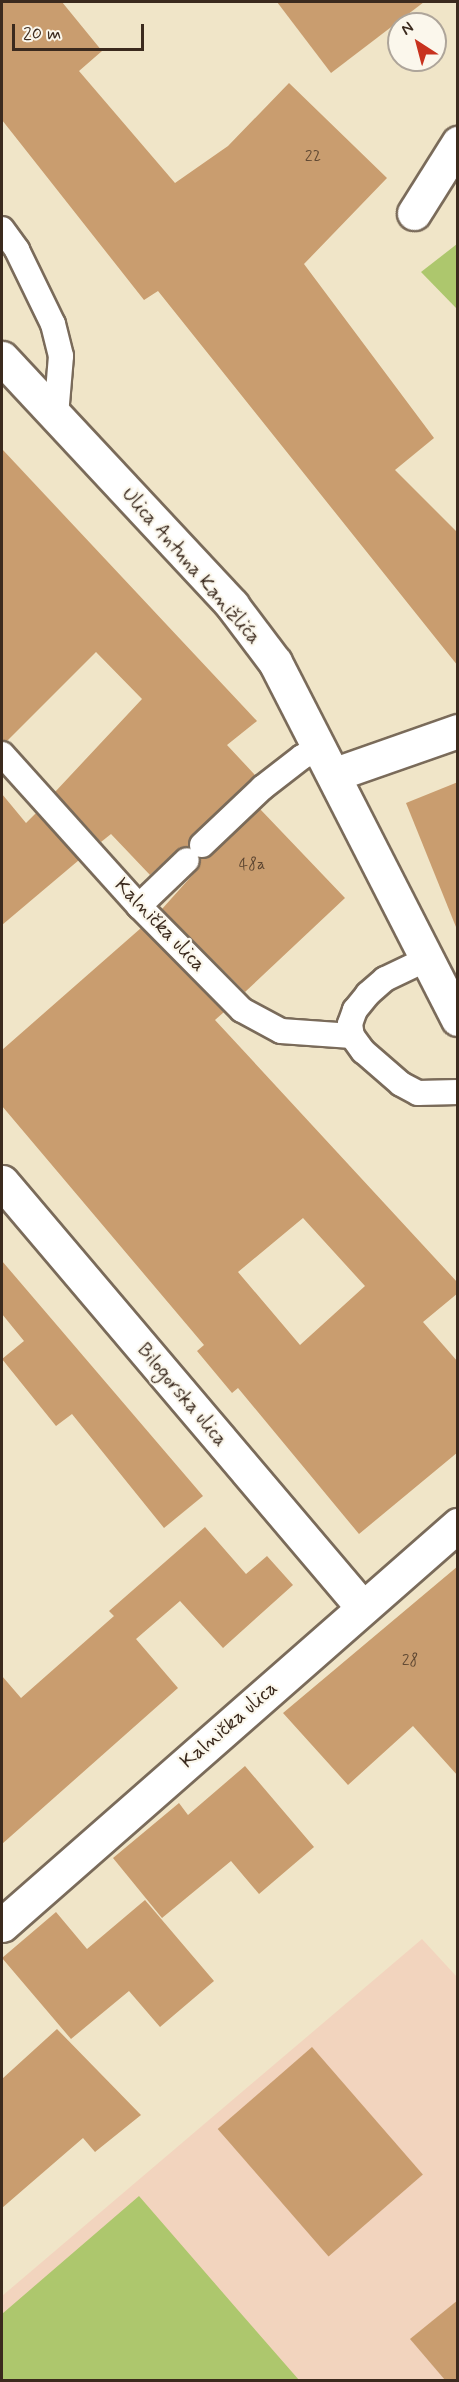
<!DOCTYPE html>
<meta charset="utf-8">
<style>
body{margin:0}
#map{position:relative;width:459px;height:2382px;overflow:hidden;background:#f0e5c8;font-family:Mynerve,sans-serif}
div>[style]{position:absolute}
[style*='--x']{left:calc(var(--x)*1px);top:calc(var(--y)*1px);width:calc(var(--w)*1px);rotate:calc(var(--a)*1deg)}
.built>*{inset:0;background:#f2d4be}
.green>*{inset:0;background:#adc76d}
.building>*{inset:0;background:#c99d6f;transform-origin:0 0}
.roads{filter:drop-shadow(2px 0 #7a6b5a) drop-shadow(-2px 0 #7a6b5a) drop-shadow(0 2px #7a6b5a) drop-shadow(0 -2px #7a6b5a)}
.service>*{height:24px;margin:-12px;padding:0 12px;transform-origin:12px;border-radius:12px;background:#fff}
.minor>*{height:33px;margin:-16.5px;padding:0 16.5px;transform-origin:16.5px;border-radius:16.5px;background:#fff}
.secondary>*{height:33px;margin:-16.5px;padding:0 16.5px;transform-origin:16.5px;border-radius:16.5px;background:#fff}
span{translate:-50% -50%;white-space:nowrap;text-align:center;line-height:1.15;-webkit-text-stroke:4.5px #fbf7ec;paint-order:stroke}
.number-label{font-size:16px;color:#5e4732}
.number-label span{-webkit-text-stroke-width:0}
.street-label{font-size:20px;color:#3b2a1e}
.frame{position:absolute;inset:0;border:3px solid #3b2a1e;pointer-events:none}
.north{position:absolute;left:387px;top:12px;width:60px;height:60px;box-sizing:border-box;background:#fbf7ec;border:2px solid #aea59a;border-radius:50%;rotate:324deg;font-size:16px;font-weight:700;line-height:24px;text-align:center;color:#3b2a1e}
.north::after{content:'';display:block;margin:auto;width:21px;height:27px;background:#c8321e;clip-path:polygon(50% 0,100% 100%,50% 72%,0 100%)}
.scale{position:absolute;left:12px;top:24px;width:132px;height:27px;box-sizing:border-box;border:3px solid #3b2a1e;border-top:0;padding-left:8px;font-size:18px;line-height:21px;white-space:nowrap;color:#3b2a1e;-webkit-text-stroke:4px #fbf7ec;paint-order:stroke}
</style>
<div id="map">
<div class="built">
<i style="clip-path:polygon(422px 1939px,457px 1977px,457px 2380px,2px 2380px,2px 2296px)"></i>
</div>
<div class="green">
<i style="clip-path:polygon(457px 244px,457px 309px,421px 272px)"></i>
<i style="clip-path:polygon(139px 2196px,237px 2309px,299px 2380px,2px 2380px,2px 2314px)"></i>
</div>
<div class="building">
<i style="clip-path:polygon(2px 2px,62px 2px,102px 51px,79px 71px,175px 183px,228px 146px,289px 83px,387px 178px,304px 264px,434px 438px,395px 470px,458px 533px,458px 666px,158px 291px,144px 300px,2px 120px)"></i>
<i style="clip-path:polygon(277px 2px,424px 2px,331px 73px)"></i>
<i style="clip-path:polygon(2px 449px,257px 721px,227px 745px,255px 775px,192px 835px,188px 846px,177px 850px,150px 875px,111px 834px,101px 842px,55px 792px,142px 699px,96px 652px,7px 741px,2px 740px)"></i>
<i style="clip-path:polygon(458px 782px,458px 927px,456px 927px,406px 803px)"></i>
<i style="clip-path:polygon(2px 794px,26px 823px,36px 813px,79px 860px,2px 925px)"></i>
<i style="clip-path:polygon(260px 809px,345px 898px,245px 992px,162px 909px,197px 870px,201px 859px,212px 855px)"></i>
<i style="clip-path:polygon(evenodd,141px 928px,224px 1012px,215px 1020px,458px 1283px,458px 1293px,423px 1322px,458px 1362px,458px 1452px,359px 1534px,238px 1388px,232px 1393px,197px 1351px,204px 1345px,2px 1106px,2px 1050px,141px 928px,303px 1218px,365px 1286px,300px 1345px,238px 1272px,303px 1218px)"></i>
<i style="clip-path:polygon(2px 1261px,203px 1496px,164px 1528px,72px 1414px,56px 1426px,2px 1359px,24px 1341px,2px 1314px)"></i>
<i style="clip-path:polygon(205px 1527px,246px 1574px,267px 1556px,293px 1585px,223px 1648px,180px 1601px,136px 1639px,178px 1688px,2px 1844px,2px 1676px,21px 1698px,114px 1616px,109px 1611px)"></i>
<i style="clip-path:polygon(458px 1566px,458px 1776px,413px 1726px,348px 1785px,283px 1713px)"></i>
<i style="clip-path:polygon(245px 1766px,314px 1847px,259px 1894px,231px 1861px,162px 1918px,113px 1858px,179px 1803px,188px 1815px)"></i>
<i style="clip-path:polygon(145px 1900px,214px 1981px,160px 2027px,129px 1991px,71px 2039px,2px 1958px,56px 1912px,87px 1949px)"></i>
<i style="clip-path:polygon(57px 2029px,141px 2115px,95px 2152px,83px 2138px,2px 2208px,2px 2079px)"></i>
<i style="left:312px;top:2047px;width:169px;height:125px;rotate:49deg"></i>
<i style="clip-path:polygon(458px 2300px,458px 2380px,445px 2380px,410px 2339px)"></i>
</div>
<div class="roads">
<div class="service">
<i style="--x:2;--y:229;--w:26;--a:54"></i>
<i style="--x:17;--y:250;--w:82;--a:64.1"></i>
<i style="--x:53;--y:324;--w:33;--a:76"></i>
<i style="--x:61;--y:356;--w:60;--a:94.8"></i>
<i style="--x:2;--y:754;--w:205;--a:48"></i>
<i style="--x:139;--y:906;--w:146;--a:45.3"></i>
<i style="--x:242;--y:1010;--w:44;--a:28.3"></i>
<i style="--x:281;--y:1031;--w:71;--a:4"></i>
<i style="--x:202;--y:845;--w:83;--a:-43.5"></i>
<i style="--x:262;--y:788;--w:51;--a:-37.8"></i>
<i style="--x:302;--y:757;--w:21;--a:-28"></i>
<i style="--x:139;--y:906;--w:66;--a:-43.8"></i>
<i style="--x:427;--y:959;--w:47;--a:154.5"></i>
<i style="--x:385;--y:979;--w:23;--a:139"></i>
<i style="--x:368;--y:994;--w:21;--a:129"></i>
<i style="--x:355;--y:1010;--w:15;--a:110"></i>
<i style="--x:350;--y:1024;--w:12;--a:81"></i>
<i style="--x:352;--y:1036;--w:19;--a:54"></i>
<i style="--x:363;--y:1051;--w:50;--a:41"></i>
<i style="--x:401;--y:1084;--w:19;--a:28"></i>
<i style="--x:418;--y:1093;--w:40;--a:-1.4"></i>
</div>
<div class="minor">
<i style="--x:414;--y:213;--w:83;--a:-57.8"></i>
<i style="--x:335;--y:774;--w:130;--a:-19.3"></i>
<i style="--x:2;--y:1182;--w:558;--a:49.72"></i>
<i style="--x:2;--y:1925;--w:607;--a:-41.26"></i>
</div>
<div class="secondary">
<i style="--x:2;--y:358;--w:338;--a:47"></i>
<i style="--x:232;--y:605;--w:71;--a:53"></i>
<i style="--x:275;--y:662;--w:401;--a:62.9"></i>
</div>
</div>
<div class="number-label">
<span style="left:313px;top:157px">22</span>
<span style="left:252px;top:865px">48a</span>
<span style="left:410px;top:1661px">28</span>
</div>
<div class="street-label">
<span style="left:191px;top:566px;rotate:49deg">Ulica Antuna Kanižlića</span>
<span style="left:160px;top:925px;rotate:46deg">Kalnička ulica</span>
<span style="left:182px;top:1395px;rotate:50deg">Bilogorska ulica</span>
<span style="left:229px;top:1725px;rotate:-41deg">Kalnička ulica</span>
</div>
<div class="frame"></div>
<div class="north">N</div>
<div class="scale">20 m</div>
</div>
